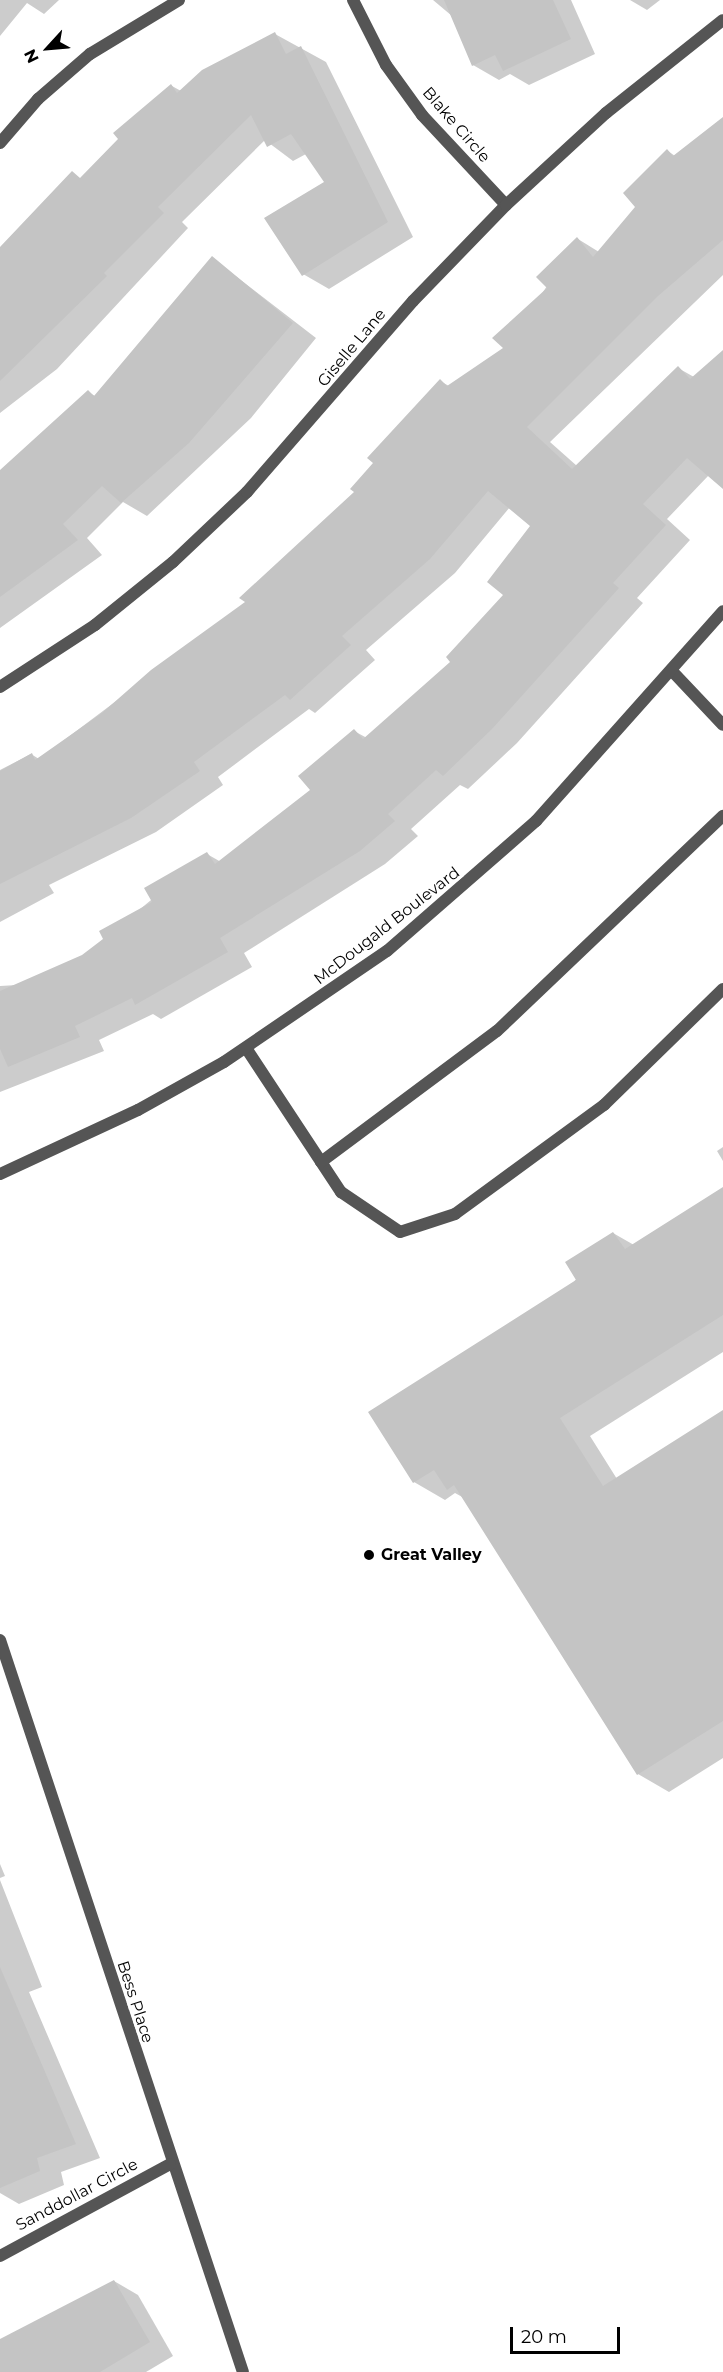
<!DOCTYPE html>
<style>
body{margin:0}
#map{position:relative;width:723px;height:2372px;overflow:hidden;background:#fff;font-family:Montserrat,sans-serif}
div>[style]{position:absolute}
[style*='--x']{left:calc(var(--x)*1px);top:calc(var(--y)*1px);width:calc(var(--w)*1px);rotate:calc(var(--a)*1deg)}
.shadow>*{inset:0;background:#0003}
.building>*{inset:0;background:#c4c4c4}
.lane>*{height:12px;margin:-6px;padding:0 6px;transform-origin:6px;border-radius:6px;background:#555}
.street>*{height:12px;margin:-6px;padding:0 6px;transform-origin:6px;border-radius:6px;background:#555}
.dots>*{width:16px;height:16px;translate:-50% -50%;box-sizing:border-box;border:3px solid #fff;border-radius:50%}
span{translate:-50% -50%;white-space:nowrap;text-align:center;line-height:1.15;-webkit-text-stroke:6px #fff;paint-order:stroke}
.street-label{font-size:16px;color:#000}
.poi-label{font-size:16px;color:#000;font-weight:700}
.left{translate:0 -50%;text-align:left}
.north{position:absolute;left:18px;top:18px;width:60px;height:60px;-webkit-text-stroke:4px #fff;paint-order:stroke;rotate:244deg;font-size:16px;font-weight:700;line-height:24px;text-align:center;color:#000}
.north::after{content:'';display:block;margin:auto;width:21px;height:27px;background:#000;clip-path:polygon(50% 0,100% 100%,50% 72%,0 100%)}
.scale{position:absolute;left:510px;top:2327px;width:110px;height:27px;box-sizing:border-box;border:3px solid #000;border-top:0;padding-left:8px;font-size:18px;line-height:21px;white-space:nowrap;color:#000;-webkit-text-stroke:4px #fff;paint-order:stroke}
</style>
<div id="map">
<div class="shadow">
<i style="clip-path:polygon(0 0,59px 0,44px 14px,27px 3px,0 36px)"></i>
<i style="clip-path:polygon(433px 0,571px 0,595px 54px,529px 85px,510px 74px,499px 80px,473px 65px,452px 16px)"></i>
<i style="clip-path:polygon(630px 0,660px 0,647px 10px)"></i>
<i style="clip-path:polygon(275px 34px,326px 62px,413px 237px,329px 289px,303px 274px,326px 182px,306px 154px,293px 161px,265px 140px,182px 222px,188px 228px,57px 369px,0 413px,0 261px,72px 173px,81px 179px,172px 86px,181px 91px)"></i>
<i style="clip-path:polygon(723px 118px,723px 275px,550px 442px,577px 466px,678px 368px,694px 377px,723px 352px,723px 485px,709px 475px,667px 519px,690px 540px,637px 598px,643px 603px,517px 743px,468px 789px,460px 785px,411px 829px,418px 836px,385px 864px,244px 953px,252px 967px,161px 1019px,153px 1014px,99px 1040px,104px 1051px,0 1092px,0 986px,17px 985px,83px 956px,207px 854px,221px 862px,312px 791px,354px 731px,367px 738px,452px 662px,506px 595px,532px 525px,510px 507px,455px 573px,366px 650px,375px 660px,315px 713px,309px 709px,218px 777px,223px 785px,156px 832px,49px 885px,54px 893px,0 922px,0 770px,31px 754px,39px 759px,248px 602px,356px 492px,440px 381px,449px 386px,506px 348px,578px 239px,599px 252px,637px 207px,668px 151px,675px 156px)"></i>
<i style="clip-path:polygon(212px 258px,316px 338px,251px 418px,147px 516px,123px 502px,87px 538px,102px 555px,0 628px,0 471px,88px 392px,95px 396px)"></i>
<i style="clip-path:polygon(723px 1147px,723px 1161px,717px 1151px)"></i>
<i style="clip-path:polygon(723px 1188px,723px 1352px,590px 1436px,617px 1479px,723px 1412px,723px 1758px,669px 1792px,638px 1774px,464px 1498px,455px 1493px,445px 1500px,414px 1482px,613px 1233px,634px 1245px)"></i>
<i style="clip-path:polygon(0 1864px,5px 1876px,0 1878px)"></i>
<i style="clip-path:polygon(0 1880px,42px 1987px,29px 1992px,100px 2158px,61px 2172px,64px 2185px,19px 2204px,0 2193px)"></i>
<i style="clip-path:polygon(114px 2281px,138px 2295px,173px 2356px,146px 2372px,0 2372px,0 2341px)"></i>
</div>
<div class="building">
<i style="clip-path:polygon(444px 0,553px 0,571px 39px,503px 71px,495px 55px,472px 66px)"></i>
<i style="clip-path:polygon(275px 32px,286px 54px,301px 46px,388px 222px,302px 276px,264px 218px,324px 182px,291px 134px,267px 147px,251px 115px,158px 207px,164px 213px,104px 273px,107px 276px,0 381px,0 247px,72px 171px,80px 178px,118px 139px,113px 133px,171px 84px,177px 93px,202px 70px)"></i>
<i style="clip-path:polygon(723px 117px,723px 240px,658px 296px,527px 427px,572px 469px,678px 366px,690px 379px,723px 350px,723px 489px,687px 458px,643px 504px,666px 525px,613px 583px,619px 588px,492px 729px,443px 776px,436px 770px,388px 814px,395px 821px,360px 851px,220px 938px,228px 952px,135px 1005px,132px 998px,75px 1026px,80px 1037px,8px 1067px,0 1049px,0 991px,82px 955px,103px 939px,99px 931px,152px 902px,144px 888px,207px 852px,215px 864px,310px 790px,298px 776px,354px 729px,363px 739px,450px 662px,446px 657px,503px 595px,487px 582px,530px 526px,488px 491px,430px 559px,342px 636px,351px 645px,290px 700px,285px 695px,194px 762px,200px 771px,131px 818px,0 884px,0 771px,32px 753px,35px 760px,102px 713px,151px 670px,245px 602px,239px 598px,354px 492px,350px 489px,373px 463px,367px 458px,440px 379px,447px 386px,503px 348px,492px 338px,547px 288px,536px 277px,577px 237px,593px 257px,635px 207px,623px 193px,667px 149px,673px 156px)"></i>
<i style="clip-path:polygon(212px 256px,293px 323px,189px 443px,121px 503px,102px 486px,63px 524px,78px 540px,0 597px,0 470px,88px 390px,94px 396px)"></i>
<i style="clip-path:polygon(723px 1187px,723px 1315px,560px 1418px,603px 1486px,723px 1410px,723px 1721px,637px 1775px,454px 1485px,447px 1490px,434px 1470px,413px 1483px,368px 1412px,576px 1280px,565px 1262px,613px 1232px,625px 1249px)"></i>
<i style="clip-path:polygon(0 1967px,76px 2144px,37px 2158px,40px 2171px,0 2188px)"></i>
<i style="clip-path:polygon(114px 2280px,150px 2342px,100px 2372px,0 2372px,0 2339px)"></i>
</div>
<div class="lane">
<i style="--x:672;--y:671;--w:74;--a:46.6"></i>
<i style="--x:246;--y:1048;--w:173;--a:56.6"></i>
<i style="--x:341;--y:1192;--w:71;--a:34.1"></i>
<i style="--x:400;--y:1232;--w:58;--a:-18.1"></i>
<i style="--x:455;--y:1214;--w:185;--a:-36.2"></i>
<i style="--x:604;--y:1105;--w:166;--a:-44.3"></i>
<i style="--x:321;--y:1162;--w:219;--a:-36.7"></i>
<i style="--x:497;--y:1031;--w:312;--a:-43.6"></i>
</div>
<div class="street">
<i style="--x:353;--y:0;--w:73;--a:63.1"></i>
<i style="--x:386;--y:65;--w:62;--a:54.2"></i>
<i style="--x:422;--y:115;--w:123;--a:47"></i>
<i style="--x:0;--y:143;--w:58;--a:-49.2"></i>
<i style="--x:38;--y:99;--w:69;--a:-40.9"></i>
<i style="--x:90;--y:54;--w:104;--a:-31.2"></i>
<i style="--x:0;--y:687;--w:113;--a:-33.1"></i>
<i style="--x:95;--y:625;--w:100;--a:-38.9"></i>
<i style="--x:173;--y:562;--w:102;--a:-43.4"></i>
<i style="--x:247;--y:492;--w:253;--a:-49"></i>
<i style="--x:413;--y:301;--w:134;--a:-45.9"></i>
<i style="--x:506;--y:205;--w:136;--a:-42.6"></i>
<i style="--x:606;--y:113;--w:149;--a:-38.5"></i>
<i style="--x:0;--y:1174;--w:152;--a:-24.9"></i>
<i style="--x:138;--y:1110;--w:98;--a:-29.2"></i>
<i style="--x:224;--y:1062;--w:197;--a:-34.3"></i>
<i style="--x:387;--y:951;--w:198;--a:-41.1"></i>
<i style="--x:536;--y:821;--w:281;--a:-48.3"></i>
<i style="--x:0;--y:1640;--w:771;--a:71.64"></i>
<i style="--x:0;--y:2256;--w:193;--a:-28.4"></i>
</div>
<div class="dots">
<i style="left:369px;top:1555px;background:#000"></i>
</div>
<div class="street-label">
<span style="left:456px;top:125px;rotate:49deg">Blake Circle</span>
<span style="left:352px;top:348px;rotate:-50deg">Giselle Lane</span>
<span style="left:387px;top:926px;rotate:-38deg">McDougald Boulevard</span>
<span style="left:135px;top:2002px;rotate:72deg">Bess Place</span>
<span style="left:77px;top:2195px;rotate:-28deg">Sanddollar Circle</span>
</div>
<div class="poi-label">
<span class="left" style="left:381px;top:1555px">Great Valley</span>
</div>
<div class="north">N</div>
<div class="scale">20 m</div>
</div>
